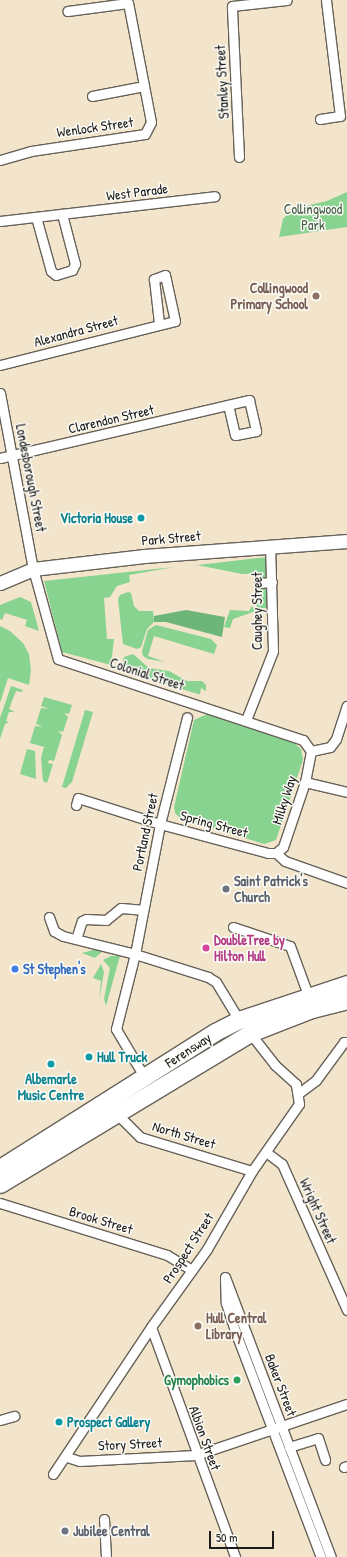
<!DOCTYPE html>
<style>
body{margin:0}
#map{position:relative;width:347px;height:1557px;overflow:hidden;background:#f2e5cb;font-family:"Patrick Hand",sans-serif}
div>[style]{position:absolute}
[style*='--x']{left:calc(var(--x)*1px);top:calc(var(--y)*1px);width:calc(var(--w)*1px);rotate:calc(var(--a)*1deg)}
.green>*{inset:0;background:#88d390}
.forest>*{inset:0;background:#6eb57a}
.roads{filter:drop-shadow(1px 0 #676259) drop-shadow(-1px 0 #676259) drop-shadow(0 1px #676259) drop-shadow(0 -1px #676259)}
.street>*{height:9px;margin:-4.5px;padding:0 4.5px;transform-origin:4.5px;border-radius:4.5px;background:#fff}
.secondary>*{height:13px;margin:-6.5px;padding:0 6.5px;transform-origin:6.5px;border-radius:6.5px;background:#fff}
.highway>*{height:17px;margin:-8.5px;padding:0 8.5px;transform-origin:8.5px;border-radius:8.5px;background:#fff}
.dots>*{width:11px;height:11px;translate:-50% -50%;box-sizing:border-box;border:2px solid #fdfcf7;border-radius:50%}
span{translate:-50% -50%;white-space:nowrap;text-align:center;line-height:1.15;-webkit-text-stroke:3px #fdfcf7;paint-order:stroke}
.street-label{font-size:14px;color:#1c1c1c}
.park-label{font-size:14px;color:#425c45}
.education-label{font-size:14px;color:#785e54;font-weight:700}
.right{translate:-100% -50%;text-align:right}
.left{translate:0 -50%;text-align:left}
.culture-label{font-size:14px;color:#0d838f;font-weight:700}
.worship-label{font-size:14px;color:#5b616d;font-weight:700}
.hotel-label{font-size:14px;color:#b23c85;font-weight:700}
.shop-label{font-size:14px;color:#366cbe;font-weight:700}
.leisure-label{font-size:14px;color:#27864d;font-weight:700}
.scale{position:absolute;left:209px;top:1531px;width:65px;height:18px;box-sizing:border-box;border:2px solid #1c1c1c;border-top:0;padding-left:5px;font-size:12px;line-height:14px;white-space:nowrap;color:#1c1c1c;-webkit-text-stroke:3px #fdfcf7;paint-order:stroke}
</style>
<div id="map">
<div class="green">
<i style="clip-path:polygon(347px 192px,347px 227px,279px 237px,283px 219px,292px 209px,327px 201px)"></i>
<i style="clip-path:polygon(268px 557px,269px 575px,266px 578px,259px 579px,258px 573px,242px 574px,197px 565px,180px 567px)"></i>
<i style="clip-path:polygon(174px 567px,129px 575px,130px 582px,117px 586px,110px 597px,104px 598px,107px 639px,114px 639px,111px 665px,62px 652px,44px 581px)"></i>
<i style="clip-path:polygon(255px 588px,267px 589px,269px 607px,258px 610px,255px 602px)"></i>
<i style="clip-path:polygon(128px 592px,131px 593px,134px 606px,139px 611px,153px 611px,154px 622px,147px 629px,141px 647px,137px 649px,123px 644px,118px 599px,120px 595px)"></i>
<i style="clip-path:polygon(20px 597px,31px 602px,39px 631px,25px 626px,27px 620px,5px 613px,2px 620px,0 619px,0 605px)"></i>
<i style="clip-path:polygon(252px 606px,256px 611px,233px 619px,230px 628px,224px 627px,230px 610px,249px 611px)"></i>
<i style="clip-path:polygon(156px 625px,211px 639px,217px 645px,214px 654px,154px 636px,148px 656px,165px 662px,148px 659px,143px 656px,142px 651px,148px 630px)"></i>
<i style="clip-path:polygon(0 626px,10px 631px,23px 643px,29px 654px,31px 670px,29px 685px,8px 678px,0 703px)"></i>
<i style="clip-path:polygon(133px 654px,149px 668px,169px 671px,187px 681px,202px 681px,206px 685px,206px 691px,201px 688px,200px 694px,198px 694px,125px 672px,121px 667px,124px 657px)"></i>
<i style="clip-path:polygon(11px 686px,23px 690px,22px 692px,16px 691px,9px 709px,15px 712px,9px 712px,6px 721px,9px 722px,5px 724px,0 739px,0 718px)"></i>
<i style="clip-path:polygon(44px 697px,72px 705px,69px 714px,64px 713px,68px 717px,63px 732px,58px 731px,62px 735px,54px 761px,49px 760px,48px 763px,53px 764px,47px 783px,43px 781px,41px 758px,44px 747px,30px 743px,35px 726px,43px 727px,36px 724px,41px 708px,49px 709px,41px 706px)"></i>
<i style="clip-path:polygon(85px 710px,93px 712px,72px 782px,66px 788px,62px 787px)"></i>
<i style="clip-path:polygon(207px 714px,292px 741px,301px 749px,303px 760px,276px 840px,264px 844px,180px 818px,175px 813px,174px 807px,194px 720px)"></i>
<i style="clip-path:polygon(27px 749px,35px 751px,36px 779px,20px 774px)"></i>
<i style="clip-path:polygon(97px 949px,103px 951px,95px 958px,82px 953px)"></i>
<i style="clip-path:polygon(111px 956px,120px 956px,106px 1006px,104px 999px,110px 968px,103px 960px)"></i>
<i style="clip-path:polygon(101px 964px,104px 972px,99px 1001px,101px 981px,93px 978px)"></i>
</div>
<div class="forest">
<i style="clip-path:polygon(186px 610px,225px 617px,222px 637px,166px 622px,154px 622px,154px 616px)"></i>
</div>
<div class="roads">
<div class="street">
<i style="--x:92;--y:96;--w:53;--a:-10.9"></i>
<i style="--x:320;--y:119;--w:20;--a:-9"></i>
<i style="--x:340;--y:116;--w:117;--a:-96.9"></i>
<i style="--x:239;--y:157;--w:151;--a:-92.7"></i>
<i style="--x:232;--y:6;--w:55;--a:-6.2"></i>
<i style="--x:0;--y:160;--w:32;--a:-16"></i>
<i style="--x:31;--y:151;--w:115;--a:-8.5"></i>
<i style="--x:145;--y:134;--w:13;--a:-63"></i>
<i style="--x:151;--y:122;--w:121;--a:-100.9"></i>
<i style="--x:128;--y:3;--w:61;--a:172.4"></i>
<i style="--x:36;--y:217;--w:56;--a:74.5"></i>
<i style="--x:51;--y:271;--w:6;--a:39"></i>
<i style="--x:56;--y:275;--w:17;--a:-17"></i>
<i style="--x:72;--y:270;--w:7;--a:-63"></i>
<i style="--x:75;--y:264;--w:52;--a:-104.6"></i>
<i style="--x:0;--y:221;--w:216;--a:-6.6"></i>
<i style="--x:0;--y:365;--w:180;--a:-14.1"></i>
<i style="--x:175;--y:321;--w:47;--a:-102.3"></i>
<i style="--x:165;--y:275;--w:12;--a:160"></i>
<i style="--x:154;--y:279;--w:44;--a:83.5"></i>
<i style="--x:0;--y:393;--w:179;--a:79.4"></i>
<i style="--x:33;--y:569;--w:93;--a:74.5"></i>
<i style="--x:58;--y:659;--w:258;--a:18.3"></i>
<i style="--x:303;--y:740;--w:14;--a:54"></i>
<i style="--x:0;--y:458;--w:256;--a:-13.1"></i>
<i style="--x:249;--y:400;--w:32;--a:77"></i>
<i style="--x:256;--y:431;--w:21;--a:169"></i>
<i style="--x:235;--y:435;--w:31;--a:-103"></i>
<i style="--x:259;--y:583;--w:13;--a:-4"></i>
<i style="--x:246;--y:720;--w:74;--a:-68.6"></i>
<i style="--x:273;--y:651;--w:105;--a:-91.6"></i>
<i style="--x:311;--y:751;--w:19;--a:-12"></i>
<i style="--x:330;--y:747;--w:10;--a:-53"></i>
<i style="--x:336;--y:739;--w:35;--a:-72"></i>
<i style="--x:305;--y:782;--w:43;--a:13.4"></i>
<i style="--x:76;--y:805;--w:7;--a:-74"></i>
<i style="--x:78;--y:798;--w:86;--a:17.6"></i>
<i style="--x:160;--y:824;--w:112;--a:15"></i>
<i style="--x:268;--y:853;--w:8;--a:0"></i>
<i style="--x:276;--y:853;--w:12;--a:42"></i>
<i style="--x:285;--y:861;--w:66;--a:19.5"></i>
<i style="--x:276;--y:853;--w:9;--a:-41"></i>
<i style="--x:283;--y:847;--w:69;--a:-71.3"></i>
<i style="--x:305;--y:782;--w:32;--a:-79"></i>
<i style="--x:49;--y:917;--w:15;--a:70"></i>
<i style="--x:54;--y:931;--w:10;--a:29"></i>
<i style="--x:63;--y:936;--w:74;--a:14"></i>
<i style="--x:135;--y:954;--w:77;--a:17.5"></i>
<i style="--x:208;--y:977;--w:9;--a:32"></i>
<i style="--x:216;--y:982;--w:44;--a:58.8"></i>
<i style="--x:233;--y:927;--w:60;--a:18.4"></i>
<i style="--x:290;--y:946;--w:52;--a:69.8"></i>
<i style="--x:76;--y:939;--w:19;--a:-72"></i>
<i style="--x:82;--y:921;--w:4;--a:-27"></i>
<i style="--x:86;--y:919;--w:20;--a:3"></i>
<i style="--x:106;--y:920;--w:19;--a:-39"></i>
<i style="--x:121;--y:908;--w:21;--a:5"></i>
<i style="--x:145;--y:1078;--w:57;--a:-120.6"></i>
<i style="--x:116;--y:1029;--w:77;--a:-75.8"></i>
<i style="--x:135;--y:954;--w:132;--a:-79.1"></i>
<i style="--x:160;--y:824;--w:110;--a:-75.8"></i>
<i style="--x:299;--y:1093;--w:21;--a:-37"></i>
<i style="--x:316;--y:1080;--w:47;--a:-53.6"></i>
<i style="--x:344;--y:1042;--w:3;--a:0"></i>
<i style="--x:116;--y:1113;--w:34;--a:45"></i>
<i style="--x:140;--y:1137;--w:117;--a:16.9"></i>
<i style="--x:266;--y:1152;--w:20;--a:37"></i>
<i style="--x:282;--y:1164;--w:160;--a:66"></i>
<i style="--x:0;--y:1203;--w:175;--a:17.3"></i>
<i style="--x:167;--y:1255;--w:29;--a:31"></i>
<i style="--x:225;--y:1277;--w:299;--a:69.3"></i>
<i style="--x:225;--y:1280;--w:23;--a:88"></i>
<i style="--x:226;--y:1303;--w:29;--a:72"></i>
<i style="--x:235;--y:1331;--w:242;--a:69.2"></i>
<i style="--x:151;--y:1327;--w:245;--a:69.9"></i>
<i style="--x:0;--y:1420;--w:15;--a:-16"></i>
<i style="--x:289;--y:1447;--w:30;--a:-17"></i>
<i style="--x:318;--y:1438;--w:23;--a:72"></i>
<i style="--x:67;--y:1457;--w:13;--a:18"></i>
<i style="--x:79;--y:1461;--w:117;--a:-2.9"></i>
<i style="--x:196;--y:1455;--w:159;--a:-18.7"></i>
<i style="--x:344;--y:1467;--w:3;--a:-18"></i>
<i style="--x:53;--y:1474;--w:177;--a:-56.3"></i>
<i style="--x:151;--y:1327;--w:96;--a:-54.3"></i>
<i style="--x:207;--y:1249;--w:90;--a:-60"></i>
<i style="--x:252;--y:1171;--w:82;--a:-55"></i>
<i style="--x:299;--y:1104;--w:20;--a:-99"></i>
<i style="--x:296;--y:1084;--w:28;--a:-138"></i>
<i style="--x:275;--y:1065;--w:41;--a:-128"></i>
<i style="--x:104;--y:1519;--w:38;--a:87"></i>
</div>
<div class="secondary">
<i style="--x:0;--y:583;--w:36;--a:-23"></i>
<i style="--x:33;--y:569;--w:112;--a:-6.7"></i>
<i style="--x:144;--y:556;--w:204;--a:-4.2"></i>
</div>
<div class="highway">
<i style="--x:0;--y:1168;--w:254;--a:-32.3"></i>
<i style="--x:215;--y:1032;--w:27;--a:-27"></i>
<i style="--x:239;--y:1020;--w:114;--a:-18.4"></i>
<i style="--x:0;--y:1184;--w:292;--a:-31.1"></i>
<i style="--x:250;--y:1033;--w:66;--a:-21.2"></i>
<i style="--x:312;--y:1009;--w:36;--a:-14"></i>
</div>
</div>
<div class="dots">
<i style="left:316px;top:296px;background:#8d6e63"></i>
<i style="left:141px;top:518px;background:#0f9aa8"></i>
<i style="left:226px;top:889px;background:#6b7280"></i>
<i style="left:206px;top:948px;background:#d1479c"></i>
<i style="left:15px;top:969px;background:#3f7fe0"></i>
<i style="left:89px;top:1057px;background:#0f9aa8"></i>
<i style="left:51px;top:1064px;background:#0f9aa8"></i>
<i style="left:198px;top:1326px;background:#8d6e63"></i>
<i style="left:237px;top:1380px;background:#2e9e5b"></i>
<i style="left:59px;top:1422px;background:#0f9aa8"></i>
<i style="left:65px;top:1531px;background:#6b7280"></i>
</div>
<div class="street-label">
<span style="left:222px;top:82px;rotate:-93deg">Stanley Street</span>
<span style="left:95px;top:127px;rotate:-8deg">Wenlock Street</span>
<span style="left:137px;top:192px;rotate:-7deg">West Parade</span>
<span style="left:76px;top:331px;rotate:-15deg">Alexandra Street</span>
<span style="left:111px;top:419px;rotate:-13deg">Clarendon Street</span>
<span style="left:31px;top:478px;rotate:79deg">Londesborough Street</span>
<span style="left:171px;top:538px;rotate:-5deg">Park Street</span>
<span style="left:257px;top:611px;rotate:-90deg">Caughey Street</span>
<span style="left:147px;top:674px;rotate:18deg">Colonial Street</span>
<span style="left:284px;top:800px;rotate:-72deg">Milky Way</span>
<span style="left:214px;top:824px;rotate:15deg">Spring Street</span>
<span style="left:145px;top:832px;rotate:-78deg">Portland Street</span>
<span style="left:188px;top:1050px;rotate:-33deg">Ferensway</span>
<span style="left:184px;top:1135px;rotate:17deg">North Street</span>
<span style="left:318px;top:1211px;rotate:66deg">Wright Street</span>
<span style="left:101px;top:1220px;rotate:17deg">Brook Street</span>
<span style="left:188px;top:1248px;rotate:-57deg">Prospect Street</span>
<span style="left:281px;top:1385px;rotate:69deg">Baker Street</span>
<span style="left:205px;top:1438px;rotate:70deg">Albion Street</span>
<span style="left:130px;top:1444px;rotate:-3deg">Story Street</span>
</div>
<div class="park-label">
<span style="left:313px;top:217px">Collingwood<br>Park</span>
</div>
<div class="education-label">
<span class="right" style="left:308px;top:296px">Collingwood<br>Primary School</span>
<span class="left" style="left:206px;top:1326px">Hull Central<br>Library</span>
</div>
<div class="culture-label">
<span class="right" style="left:133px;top:518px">Victoria House</span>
<span class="left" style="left:97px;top:1057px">Hull Truck</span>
<span style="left:51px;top:1087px">Albemarle<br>Music Centre</span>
<span class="left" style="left:67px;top:1422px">Prospect Gallery</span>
</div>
<div class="worship-label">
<span class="left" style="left:234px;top:889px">Saint Patrick's<br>Church</span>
<span class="left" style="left:73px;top:1531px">Jubilee Central</span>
</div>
<div class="hotel-label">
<span class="left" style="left:214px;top:948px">DoubleTree by<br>Hilton Hull</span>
</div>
<div class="shop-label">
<span class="left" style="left:23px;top:969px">St Stephen's</span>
</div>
<div class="leisure-label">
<span class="right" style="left:229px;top:1380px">Gymophobics</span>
</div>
<div class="scale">50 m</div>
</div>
